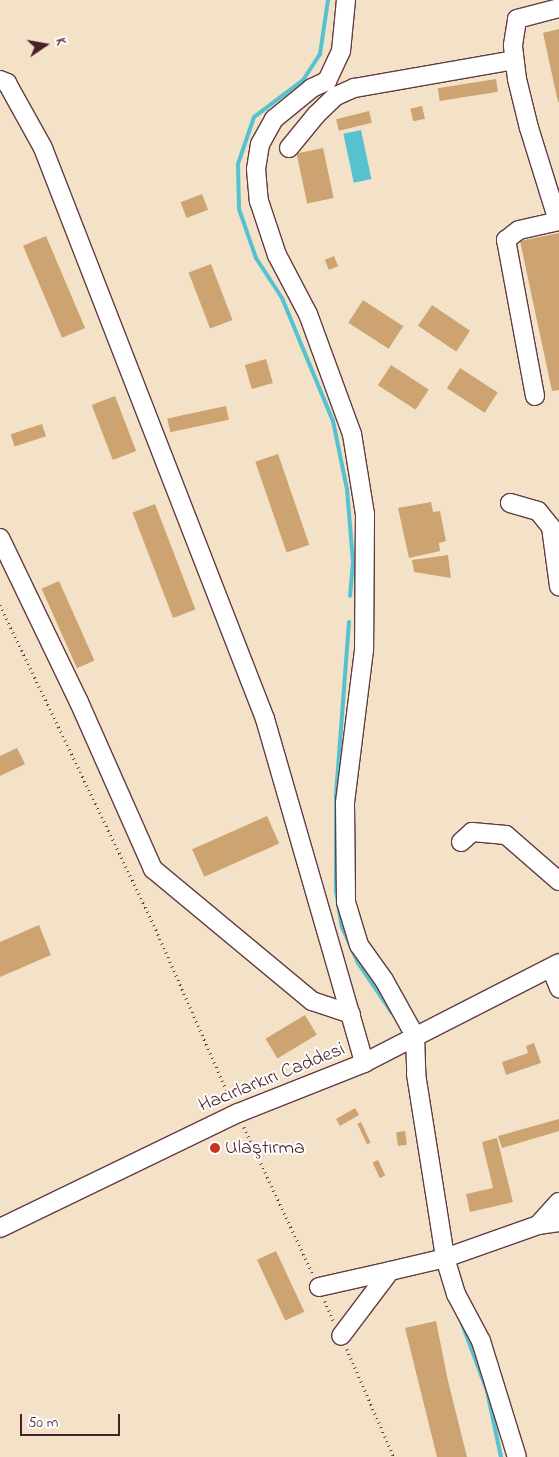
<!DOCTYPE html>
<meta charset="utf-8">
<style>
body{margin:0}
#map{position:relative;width:559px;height:1457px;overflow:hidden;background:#f3e2c7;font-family:"Indie Flower",sans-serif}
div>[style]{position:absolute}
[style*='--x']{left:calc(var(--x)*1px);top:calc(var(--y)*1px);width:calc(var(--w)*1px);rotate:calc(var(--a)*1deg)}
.water>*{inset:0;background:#56c2d0;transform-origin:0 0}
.stream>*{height:4px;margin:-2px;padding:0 2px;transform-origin:2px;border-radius:2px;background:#56c2d0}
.building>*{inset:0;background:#cda471;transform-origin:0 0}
.path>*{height:2.5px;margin-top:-1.25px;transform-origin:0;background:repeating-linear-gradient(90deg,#633c42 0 1px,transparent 0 5px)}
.roads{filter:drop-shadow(1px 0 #633c42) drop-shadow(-1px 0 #633c42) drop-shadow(0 1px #633c42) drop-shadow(0 -1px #633c42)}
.minor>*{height:18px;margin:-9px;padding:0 9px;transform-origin:9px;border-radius:9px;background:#fff}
.dots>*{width:14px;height:14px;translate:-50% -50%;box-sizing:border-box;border:2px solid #fff;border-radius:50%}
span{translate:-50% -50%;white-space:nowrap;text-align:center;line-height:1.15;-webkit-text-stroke:4px #fff;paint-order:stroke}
.street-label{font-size:20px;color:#4a1f2b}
.poi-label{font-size:20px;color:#4a1f2b}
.left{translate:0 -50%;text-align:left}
.north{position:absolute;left:20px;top:20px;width:50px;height:50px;-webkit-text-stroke:4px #fff;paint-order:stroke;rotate:78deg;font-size:14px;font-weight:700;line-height:20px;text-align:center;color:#4a1f2b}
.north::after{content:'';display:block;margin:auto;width:18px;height:22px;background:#4a1f2b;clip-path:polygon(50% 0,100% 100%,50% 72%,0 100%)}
.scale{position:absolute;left:20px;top:1414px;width:100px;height:22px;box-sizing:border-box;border:2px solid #4a1f2b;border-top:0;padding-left:6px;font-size:15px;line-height:18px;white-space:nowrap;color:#4a1f2b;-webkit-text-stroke:4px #fff;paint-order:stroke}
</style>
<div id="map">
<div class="water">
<i style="left:361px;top:130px;width:50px;height:18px;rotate:78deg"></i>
</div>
<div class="stream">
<i style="--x:328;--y:0;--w:55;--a:98.4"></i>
<i style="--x:320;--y:54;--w:31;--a:123"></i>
<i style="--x:303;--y:80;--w:61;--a:142.9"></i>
<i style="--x:254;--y:117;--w:50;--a:108.8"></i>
<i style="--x:238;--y:164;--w:45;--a:88.7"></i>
<i style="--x:239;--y:209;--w:52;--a:70.9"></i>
<i style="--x:256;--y:258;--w:48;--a:57"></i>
<i style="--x:282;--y:298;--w:133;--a:67.5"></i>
<i style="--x:333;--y:421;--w:69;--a:78.4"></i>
<i style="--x:347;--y:489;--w:73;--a:85.3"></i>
<i style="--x:353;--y:562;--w:34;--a:95"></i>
<i style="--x:349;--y:622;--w:172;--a:94.3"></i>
<i style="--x:336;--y:794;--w:97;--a:90"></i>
<i style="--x:336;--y:891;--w:36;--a:81"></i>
<i style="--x:342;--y:927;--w:39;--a:66"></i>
<i style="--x:358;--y:963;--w:60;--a:55.8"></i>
<i style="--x:461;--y:1321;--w:75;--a:69.6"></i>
<i style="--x:487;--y:1391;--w:67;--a:78"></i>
</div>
<div class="building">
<i style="clip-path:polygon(559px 29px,559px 102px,558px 102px,543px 33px)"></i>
<i style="left:496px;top:79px;width:13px;height:59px;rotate:81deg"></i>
<i style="left:422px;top:106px;width:13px;height:12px;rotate:77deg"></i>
<i style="left:369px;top:111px;width:12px;height:34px;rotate:76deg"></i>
<i style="left:323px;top:148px;width:51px;height:27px;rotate:78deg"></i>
<i style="left:202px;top:194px;width:17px;height:23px;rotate:69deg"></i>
<i style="clip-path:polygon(559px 233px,559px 390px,552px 391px,520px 241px)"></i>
<i style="left:46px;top:236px;width:100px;height:25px;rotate:67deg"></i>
<i style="left:334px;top:256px;width:11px;height:10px;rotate:68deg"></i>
<i style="left:211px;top:264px;width:60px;height:24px;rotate:69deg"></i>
<i style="left:363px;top:300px;width:48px;height:27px;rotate:33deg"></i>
<i style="left:432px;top:305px;width:46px;height:25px;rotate:34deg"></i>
<i style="left:266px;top:359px;width:25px;height:22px;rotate:74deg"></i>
<i style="left:391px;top:365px;width:45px;height:24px;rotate:33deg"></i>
<i style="left:460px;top:368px;width:45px;height:24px;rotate:33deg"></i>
<i style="left:115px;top:396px;width:59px;height:25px;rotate:69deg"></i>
<i style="left:226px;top:406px;width:14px;height:60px;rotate:78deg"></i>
<i style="left:42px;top:424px;width:13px;height:33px;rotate:72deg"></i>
<i style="left:278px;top:454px;width:96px;height:24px;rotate:71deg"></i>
<i style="clip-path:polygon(431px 502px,433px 512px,440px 511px,446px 541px,439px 543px,440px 551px,409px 558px,398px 508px)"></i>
<i style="left:155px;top:504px;width:113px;height:24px;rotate:69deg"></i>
<i style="clip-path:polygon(448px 555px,451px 578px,414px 572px,412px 560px)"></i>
<i style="left:59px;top:581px;width:87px;height:19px;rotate:66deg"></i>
<i style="clip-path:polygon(17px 748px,25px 764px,0 776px,0 756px)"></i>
<i style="left:267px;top:816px;width:30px;height:82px;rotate:66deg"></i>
<i style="clip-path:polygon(39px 925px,51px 955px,0 977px,0 942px)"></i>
<i style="left:305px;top:1015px;width:23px;height:46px;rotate:59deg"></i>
<i style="clip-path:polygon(534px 1043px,541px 1063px,506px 1075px,502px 1062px,528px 1053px,526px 1046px)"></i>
<i style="left:355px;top:1108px;width:8px;height:22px;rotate:60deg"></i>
<i style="clip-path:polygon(559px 1119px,559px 1131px,502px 1148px,498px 1136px)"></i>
<i style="left:361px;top:1122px;width:23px;height:4px;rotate:65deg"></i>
<i style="left:405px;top:1131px;width:14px;height:9px;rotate:82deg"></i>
<i style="clip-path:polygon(497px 1138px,513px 1202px,470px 1212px,466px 1194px,493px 1188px,482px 1142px)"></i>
<i style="left:378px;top:1160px;width:17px;height:6px;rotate:65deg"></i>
<i style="left:276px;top:1251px;width:67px;height:21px;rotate:65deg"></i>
<i style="clip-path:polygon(436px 1321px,448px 1381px,467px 1457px,437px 1457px,405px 1328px)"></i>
</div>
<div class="path">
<i style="--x:0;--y:605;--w:365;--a:64.3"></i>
<i style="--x:158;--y:934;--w:181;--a:66.3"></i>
<i style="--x:244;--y:1127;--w:162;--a:64.9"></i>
<i style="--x:325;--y:1301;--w:23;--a:67"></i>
<i style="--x:347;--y:1349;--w:118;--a:66.5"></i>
</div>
<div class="roads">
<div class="minor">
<i style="--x:346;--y:0;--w:51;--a:95.6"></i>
<i style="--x:341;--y:51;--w:33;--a:115"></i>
<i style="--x:327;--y:81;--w:17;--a:155"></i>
<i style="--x:312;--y:88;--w:49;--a:140.8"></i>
<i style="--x:274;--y:119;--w:29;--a:119"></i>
<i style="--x:260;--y:144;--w:25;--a:99"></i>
<i style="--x:256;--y:169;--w:32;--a:85"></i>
<i style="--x:259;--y:201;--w:57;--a:71.6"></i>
<i style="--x:277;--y:255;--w:67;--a:62.3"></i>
<i style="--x:308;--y:314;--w:128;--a:69.9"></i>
<i style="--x:352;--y:434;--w:81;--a:80.8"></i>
<i style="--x:365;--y:514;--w:136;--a:90.4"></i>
<i style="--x:364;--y:650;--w:154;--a:97.1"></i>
<i style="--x:345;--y:803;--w:99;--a:89.4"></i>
<i style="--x:346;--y:902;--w:45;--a:73.2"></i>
<i style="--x:359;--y:945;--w:43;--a:54.5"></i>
<i style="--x:384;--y:980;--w:64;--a:61"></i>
<i style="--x:415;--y:1036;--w:38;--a:88"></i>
<i style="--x:416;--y:1074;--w:186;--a:81"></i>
<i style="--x:445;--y:1258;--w:38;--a:73"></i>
<i style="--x:456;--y:1294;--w:53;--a:62"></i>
<i style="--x:481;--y:1341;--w:121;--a:72.8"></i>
<i style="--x:0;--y:80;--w:8;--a:23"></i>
<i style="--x:7;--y:83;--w:74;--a:61"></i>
<i style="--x:43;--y:148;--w:613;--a:68.75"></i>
<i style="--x:265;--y:719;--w:358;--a:73.9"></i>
<i style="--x:289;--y:148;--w:43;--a:-50.7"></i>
<i style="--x:316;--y:115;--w:28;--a:-44"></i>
<i style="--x:336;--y:96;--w:20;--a:-24"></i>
<i style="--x:354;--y:88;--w:162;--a:-9.9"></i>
<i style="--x:558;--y:221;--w:97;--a:-107.3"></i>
<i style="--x:529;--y:128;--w:50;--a:-103.8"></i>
<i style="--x:517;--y:79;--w:34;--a:-97"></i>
<i style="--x:513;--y:45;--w:26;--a:-81"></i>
<i style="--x:517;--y:19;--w:43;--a:-14.7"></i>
<i style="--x:535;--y:396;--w:159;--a:-100.5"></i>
<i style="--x:506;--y:240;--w:16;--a:-38"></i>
<i style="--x:519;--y:230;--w:41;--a:-12.7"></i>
<i style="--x:510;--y:503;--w:29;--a:16"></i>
<i style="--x:538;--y:511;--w:21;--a:51"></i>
<i style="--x:551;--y:527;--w:60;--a:82.3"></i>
<i style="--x:0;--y:538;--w:182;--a:64.3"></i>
<i style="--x:79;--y:702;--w:183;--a:66.1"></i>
<i style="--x:153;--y:869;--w:207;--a:39.7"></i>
<i style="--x:312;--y:1001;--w:41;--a:18.4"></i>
<i style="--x:461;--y:842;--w:15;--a:-42"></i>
<i style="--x:472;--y:832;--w:34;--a:5"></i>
<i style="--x:506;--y:835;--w:70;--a:41"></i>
<i style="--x:551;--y:968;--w:22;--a:68"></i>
<i style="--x:538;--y:1225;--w:31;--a:-48"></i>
<i style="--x:0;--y:1228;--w:264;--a:-25.8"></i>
<i style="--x:238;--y:1113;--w:136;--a:-21.6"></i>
<i style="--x:364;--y:1063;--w:219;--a:-27.1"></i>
<i style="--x:390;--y:1271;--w:57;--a:-13.3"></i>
<i style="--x:445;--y:1258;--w:99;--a:-19.5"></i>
<i style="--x:538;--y:1225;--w:21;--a:-8"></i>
<i style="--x:319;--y:1287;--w:73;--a:-12.7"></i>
<i style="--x:390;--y:1271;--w:81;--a:127"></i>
</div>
</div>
<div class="dots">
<i style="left:215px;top:1148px;background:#c8321e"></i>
</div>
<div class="street-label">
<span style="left:272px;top:1078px;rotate:-22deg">Hacırlarkırı Caddesi</span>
</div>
<div class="poi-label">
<span class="left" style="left:225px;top:1148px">Ulaştırma</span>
</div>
<div class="north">K</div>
<div class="scale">50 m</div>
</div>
